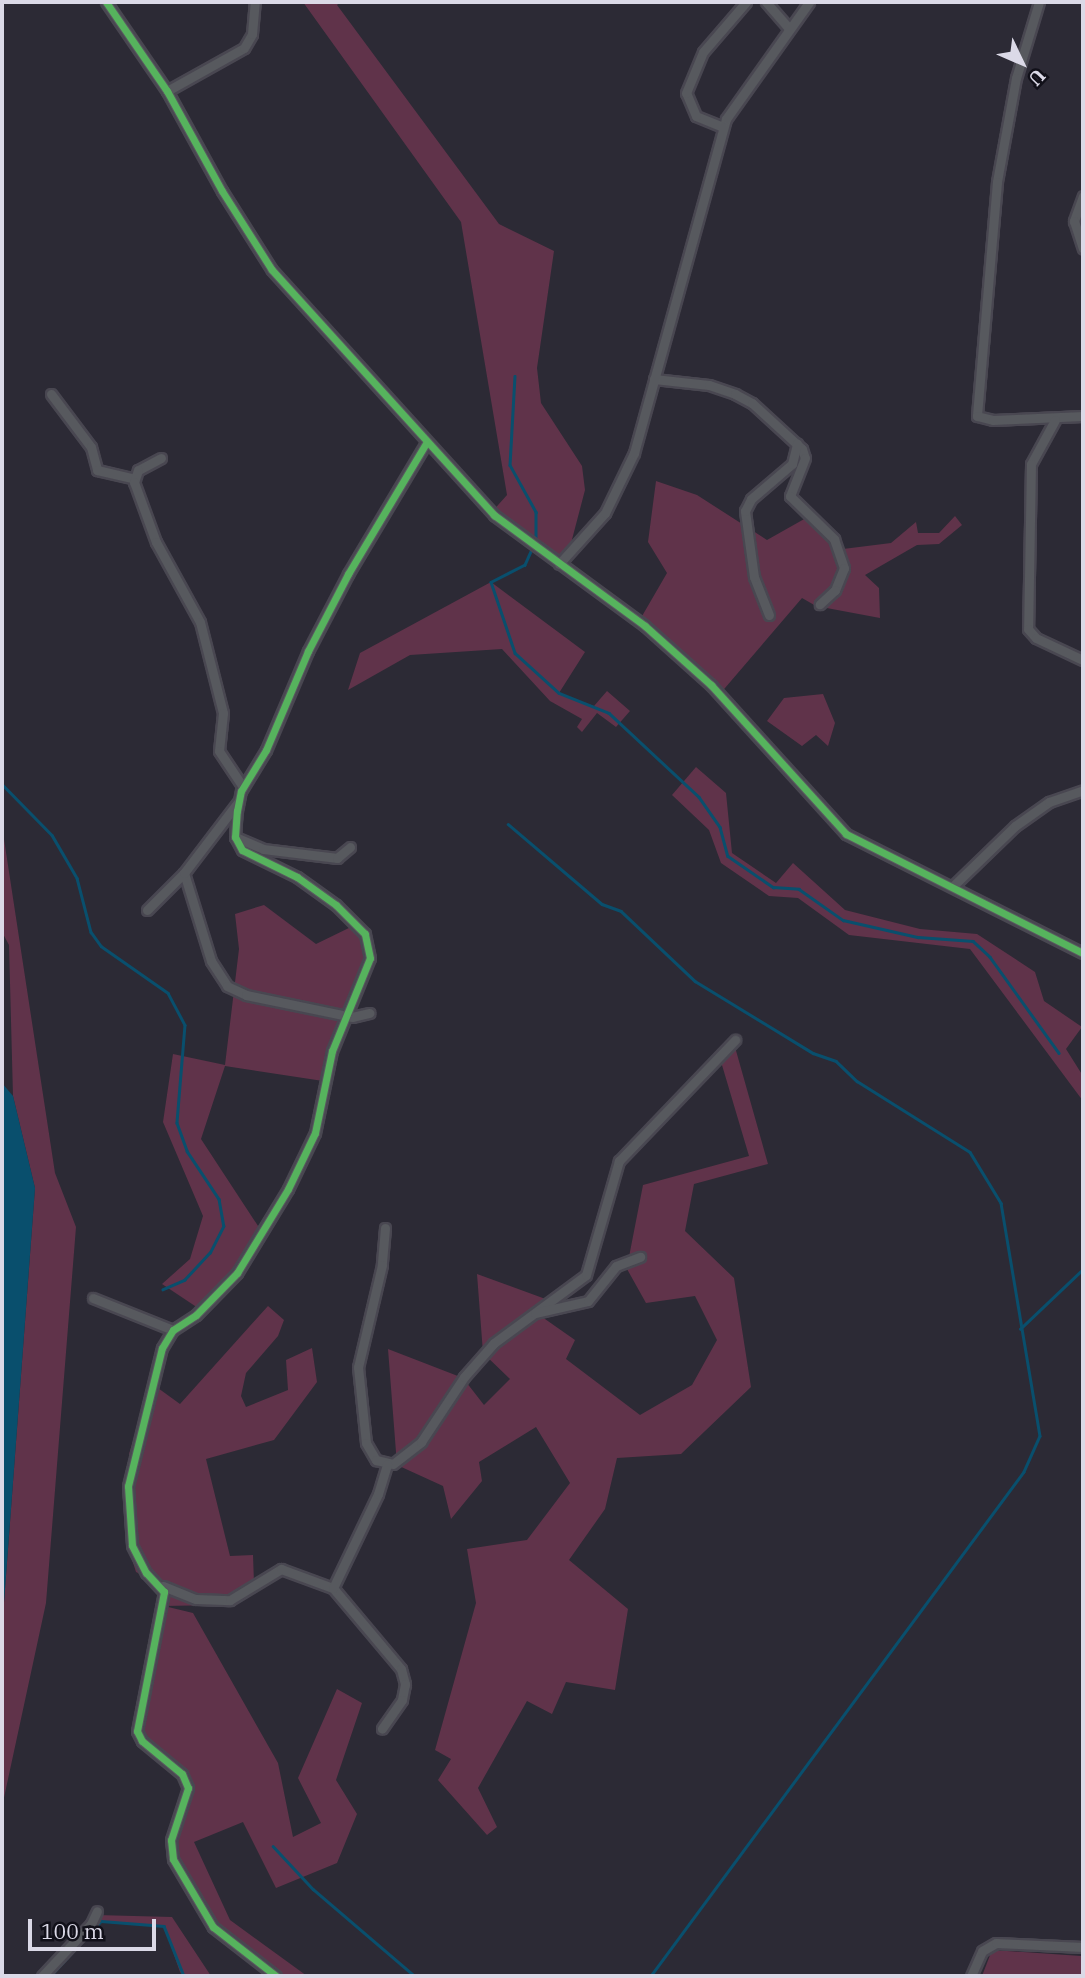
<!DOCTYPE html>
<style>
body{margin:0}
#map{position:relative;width:1085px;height:1978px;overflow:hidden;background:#2c2a35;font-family:"IBM Plex Serif",serif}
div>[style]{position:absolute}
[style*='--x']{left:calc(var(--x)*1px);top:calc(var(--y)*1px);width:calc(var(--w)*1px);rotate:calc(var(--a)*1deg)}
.green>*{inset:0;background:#60334a}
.water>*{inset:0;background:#094f6d}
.stream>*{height:2.5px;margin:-1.25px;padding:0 1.25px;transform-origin:1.25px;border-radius:1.25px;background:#094f6d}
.roads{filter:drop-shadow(2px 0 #494751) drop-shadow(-2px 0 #494751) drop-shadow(0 2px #494751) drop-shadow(0 -2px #494751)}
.minor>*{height:9px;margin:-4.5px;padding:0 4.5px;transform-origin:4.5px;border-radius:4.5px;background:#57595e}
.cycleway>*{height:7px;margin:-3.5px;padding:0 3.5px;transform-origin:3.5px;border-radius:3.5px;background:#56b35d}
span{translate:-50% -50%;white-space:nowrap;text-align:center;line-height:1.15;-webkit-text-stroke:6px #111019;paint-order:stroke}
.frame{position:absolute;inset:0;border:4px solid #dbd9e7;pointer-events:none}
.north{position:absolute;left:987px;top:28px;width:70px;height:70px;-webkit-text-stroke:5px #111019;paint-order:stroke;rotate:134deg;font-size:19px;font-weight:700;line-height:28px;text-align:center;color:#dbd9e7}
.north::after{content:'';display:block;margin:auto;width:24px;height:32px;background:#dbd9e7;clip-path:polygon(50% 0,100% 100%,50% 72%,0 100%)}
.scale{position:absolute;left:28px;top:1919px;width:128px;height:32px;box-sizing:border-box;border:4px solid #dbd9e7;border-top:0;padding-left:9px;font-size:21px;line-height:24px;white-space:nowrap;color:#dbd9e7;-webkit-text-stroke:5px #111019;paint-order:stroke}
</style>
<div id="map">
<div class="green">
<i style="clip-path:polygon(303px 2px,340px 2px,337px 5px,499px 224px,554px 251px,537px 368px,541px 403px,582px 466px,585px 490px,569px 551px,557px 564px,490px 514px,507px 495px,461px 222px)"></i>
<i style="clip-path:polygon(656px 481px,697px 495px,767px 540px,806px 518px,827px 534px,835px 550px,891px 543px,916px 522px,918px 533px,939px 533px,955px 516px,962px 525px,939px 544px,917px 545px,865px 575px,879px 588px,880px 618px,816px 606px,802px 598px,719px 695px,638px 623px,667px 573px,648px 542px)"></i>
<i style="clip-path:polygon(491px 582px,585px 652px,559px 693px,594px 706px,607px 691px,630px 711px,616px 727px,597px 713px,582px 732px,577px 727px,582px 719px,550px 701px,502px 649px,410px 655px,348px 690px,360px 653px)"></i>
<i style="clip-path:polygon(823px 694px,835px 723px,828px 746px,816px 735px,802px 746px,767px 721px,784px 698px)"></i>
<i style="clip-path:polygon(696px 767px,726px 793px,732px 853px,776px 883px,793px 863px,845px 910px,920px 929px,977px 934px,1035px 972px,1044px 1001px,1082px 1027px,1066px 1049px,1083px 1076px,1083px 1101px,970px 949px,849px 935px,798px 898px,769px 896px,721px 863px,709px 830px,672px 795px)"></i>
<i style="clip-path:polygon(2px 826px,55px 1173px,76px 1227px,46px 1603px,2px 1807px,2px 1629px,35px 1188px,13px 1096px,9px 945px,2px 932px)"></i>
<i style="clip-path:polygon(264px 905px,316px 944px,355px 925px,363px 934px,367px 959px,323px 1081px,225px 1066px,201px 1139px,260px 1229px,234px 1271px,198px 1308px,162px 1284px,190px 1259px,203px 1216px,163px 1122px,173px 1054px,225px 1065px,239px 949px,235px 914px)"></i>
<i style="clip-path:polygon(733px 1040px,768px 1164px,694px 1184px,685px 1231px,734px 1278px,751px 1387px,681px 1454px,617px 1458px,605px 1509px,569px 1560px,628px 1609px,615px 1690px,566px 1682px,552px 1714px,527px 1701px,478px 1788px,497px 1827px,487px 1835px,438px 1780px,451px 1759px,435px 1750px,476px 1603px,467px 1549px,527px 1540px,570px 1483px,536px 1427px,479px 1462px,482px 1481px,451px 1519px,443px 1486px,397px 1465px,388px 1349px,463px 1378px,484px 1405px,510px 1379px,483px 1353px,477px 1274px,551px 1301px,535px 1312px,575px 1340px,566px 1359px,640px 1415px,692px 1385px,717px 1340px,695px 1296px,646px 1303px,627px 1269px,628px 1262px,643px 1185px,749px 1156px,719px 1055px)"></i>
<i style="clip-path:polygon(268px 1306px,284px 1320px,278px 1336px,246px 1373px,241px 1396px,246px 1407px,288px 1390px,286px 1360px,312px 1348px,317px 1382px,274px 1440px,206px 1459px,230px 1556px,253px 1555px,254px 1583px,218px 1605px,164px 1606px,193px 1613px,278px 1763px,293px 1837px,321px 1823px,298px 1778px,337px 1689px,362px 1703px,336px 1780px,357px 1814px,337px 1863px,276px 1888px,243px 1822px,194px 1842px,230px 1920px,307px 1976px,274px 1976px,221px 1938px,169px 1854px,185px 1786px,179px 1775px,141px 1746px,134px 1722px,162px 1593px,152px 1580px,136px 1572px,129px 1550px,129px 1454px,151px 1383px,180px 1404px)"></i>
<i style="clip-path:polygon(96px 1915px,172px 1917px,211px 1976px,184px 1976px,180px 1972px,164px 1926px,102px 1921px,50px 1976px,38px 1976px)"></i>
<i style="clip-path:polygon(992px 1950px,1081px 1956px,1083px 1976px,982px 1976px)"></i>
</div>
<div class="water">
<i style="clip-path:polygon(2px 1083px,13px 1096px,35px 1188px,2px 1629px)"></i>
</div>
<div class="stream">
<i style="--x:515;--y:376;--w:89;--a:93.2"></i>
<i style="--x:510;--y:465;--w:54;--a:61"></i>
<i style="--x:536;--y:512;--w:29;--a:90"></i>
<i style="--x:533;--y:547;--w:20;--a:114"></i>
<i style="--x:525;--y:565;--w:38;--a:153"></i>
<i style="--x:491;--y:582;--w:75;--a:71.3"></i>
<i style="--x:515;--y:653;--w:59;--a:42.3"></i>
<i style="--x:559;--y:693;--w:54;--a:21.8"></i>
<i style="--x:609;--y:713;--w:123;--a:43"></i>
<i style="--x:699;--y:797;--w:37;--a:55"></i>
<i style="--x:720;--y:827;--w:30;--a:75"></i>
<i style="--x:728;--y:856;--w:55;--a:34.6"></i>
<i style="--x:773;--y:887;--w:26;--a:4"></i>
<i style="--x:799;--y:889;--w:54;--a:35.2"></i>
<i style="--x:843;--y:920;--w:77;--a:12.8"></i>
<i style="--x:918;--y:937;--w:55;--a:4.2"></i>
<i style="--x:973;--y:941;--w:23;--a:43"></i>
<i style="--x:990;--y:957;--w:118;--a:54.3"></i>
<i style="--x:2;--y:784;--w:71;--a:45.6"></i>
<i style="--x:52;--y:835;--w:50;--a:59.8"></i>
<i style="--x:77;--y:878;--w:56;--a:75.5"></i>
<i style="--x:91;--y:932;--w:17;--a:54"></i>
<i style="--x:101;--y:946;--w:82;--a:35"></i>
<i style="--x:168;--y:993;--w:36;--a:62"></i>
<i style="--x:185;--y:1025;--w:98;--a:94.7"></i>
<i style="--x:177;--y:1123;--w:30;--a:70"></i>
<i style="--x:187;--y:1151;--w:58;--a:56.3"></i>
<i style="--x:219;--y:1199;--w:27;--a:80"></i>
<i style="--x:224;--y:1226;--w:30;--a:117"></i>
<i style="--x:210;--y:1253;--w:37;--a:133"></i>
<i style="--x:185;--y:1280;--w:24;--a:156"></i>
<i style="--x:508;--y:824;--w:123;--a:40.4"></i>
<i style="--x:602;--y:904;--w:20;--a:20"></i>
<i style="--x:621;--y:911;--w:102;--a:43.4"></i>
<i style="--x:695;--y:981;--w:138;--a:31.4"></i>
<i style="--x:813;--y:1053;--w:24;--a:19"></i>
<i style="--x:836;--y:1061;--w:29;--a:44"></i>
<i style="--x:857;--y:1081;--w:133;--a:32.1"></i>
<i style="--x:970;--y:1152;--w:60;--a:58.7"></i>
<i style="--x:1001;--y:1203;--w:236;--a:80.5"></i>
<i style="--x:1040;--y:1436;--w:39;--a:114"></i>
<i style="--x:1024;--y:1472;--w:627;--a:126.5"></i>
<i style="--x:1020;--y:1329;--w:87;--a:-43.6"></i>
<i style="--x:273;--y:1846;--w:59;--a:47.1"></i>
<i style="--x:313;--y:1889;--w:134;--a:40.5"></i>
<i style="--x:50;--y:1976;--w:75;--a:-47.2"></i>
<i style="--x:101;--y:1921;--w:63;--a:4.5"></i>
<i style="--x:164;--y:1926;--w:54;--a:68.2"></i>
</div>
<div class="roads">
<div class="minor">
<i style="--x:106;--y:2;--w:108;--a:55.6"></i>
<i style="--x:167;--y:91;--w:114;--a:61.2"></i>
<i style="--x:222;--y:191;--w:93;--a:57.7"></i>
<i style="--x:272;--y:270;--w:331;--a:47.8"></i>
<i style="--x:494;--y:515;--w:187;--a:36.3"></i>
<i style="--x:645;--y:626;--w:89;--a:41.8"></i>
<i style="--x:711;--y:685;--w:201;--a:47.8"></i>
<i style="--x:846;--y:834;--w:265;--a:26.7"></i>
<i style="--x:766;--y:2;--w:35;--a:49"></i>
<i style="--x:1039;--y:2;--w:79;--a:106.8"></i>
<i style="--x:1016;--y:78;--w:106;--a:100.4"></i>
<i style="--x:997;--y:182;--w:235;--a:94.9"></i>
<i style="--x:977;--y:416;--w:16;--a:14"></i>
<i style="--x:993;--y:420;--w:90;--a:-2.5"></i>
<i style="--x:167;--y:91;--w:88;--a:-29.2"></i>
<i style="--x:244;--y:48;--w:16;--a:-60"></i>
<i style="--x:252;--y:34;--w:32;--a:-85"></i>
<i style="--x:723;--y:127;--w:29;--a:-158"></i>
<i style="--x:696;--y:116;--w:25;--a:-113"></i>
<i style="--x:686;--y:93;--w:44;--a:-67.5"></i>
<i style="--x:703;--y:52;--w:66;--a:-49.3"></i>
<i style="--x:1083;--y:196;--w:27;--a:110"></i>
<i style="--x:1074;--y:221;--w:29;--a:72"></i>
<i style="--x:654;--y:379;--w:55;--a:6.2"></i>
<i style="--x:709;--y:385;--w:28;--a:19"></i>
<i style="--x:735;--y:394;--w:19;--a:28"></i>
<i style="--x:752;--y:403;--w:68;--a:42.6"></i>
<i style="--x:802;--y:449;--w:9;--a:72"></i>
<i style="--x:805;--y:458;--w:41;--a:111.5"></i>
<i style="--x:790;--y:496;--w:62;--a:44.3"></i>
<i style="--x:834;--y:539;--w:31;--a:71"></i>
<i style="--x:844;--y:568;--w:24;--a:112"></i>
<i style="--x:835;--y:590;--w:21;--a:137"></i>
<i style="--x:51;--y:394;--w:66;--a:53"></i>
<i style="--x:91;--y:447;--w:24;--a:75"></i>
<i style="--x:97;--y:470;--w:37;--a:13"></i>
<i style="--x:1055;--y:420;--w:50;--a:118.6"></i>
<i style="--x:1031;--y:464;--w:165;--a:91"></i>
<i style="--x:1028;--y:629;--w:12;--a:48"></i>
<i style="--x:1036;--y:638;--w:52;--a:25.1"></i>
<i style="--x:161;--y:458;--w:26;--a:152"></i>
<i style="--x:138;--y:470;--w:13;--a:108"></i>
<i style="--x:134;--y:482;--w:64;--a:69.9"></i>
<i style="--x:156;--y:542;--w:91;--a:61.2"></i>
<i style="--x:200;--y:622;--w:94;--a:75.8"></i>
<i style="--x:223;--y:713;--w:38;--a:96"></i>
<i style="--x:219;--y:751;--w:43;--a:56.3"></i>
<i style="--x:559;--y:564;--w:69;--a:-48"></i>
<i style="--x:605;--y:513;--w:67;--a:-64.2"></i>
<i style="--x:634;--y:453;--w:346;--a:-74.6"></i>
<i style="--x:726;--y:119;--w:143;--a:-54.6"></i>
<i style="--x:769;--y:615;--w:41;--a:-111.5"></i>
<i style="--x:754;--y:577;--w:67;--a:-97.8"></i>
<i style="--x:745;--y:511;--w:13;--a:-63"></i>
<i style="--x:751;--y:499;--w:54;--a:-40.5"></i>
<i style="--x:792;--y:464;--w:21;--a:-76"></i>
<i style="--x:235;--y:837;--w:30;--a:23"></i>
<i style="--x:263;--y:849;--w:75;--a:6.9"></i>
<i style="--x:337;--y:858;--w:17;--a:-40"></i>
<i style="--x:184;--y:873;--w:92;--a:72.9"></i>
<i style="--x:211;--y:961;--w:30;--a:57"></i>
<i style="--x:227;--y:986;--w:21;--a:25"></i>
<i style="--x:246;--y:995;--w:108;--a:11.7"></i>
<i style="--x:352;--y:1017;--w:18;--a:-13"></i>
<i style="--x:953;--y:886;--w:86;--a:-44.1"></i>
<i style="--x:1015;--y:826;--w:42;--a:-35.2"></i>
<i style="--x:1049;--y:802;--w:36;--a:-19"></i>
<i style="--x:147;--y:910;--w:52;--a:-45"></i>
<i style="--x:184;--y:873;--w:89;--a:-52.7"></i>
<i style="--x:385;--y:1228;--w:37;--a:95"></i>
<i style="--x:382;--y:1265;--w:105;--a:103.2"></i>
<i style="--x:358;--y:1367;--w:76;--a:84"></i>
<i style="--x:366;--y:1443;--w:20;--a:60"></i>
<i style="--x:376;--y:1460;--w:17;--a:13"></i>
<i style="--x:393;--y:1464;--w:36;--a:-38"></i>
<i style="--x:421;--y:1442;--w:78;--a:-56.5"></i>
<i style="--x:464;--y:1377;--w:45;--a:-48.6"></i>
<i style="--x:494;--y:1343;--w:114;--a:-36.5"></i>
<i style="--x:586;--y:1275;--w:119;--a:-73.9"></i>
<i style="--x:619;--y:1161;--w:168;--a:-46.2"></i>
<i style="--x:93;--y:1298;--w:86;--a:21.8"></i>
<i style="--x:535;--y:1313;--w:54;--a:-12.8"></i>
<i style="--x:588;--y:1301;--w:45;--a:-51.3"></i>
<i style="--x:616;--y:1266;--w:26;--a:-21"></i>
<i style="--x:163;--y:1586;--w:35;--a:22"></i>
<i style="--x:196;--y:1599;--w:34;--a:2"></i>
<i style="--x:230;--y:1600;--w:60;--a:-31.3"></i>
<i style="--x:281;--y:1569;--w:55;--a:20.1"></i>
<i style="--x:333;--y:1588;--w:106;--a:50"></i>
<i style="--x:401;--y:1669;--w:16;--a:75"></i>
<i style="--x:405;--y:1684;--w:16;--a:101"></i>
<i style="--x:402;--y:1700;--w:35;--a:125"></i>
<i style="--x:333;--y:1588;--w:104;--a:-64.4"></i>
<i style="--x:378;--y:1494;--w:31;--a:-73"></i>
<i style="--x:42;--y:1976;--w:71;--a:-46.7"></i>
<i style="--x:91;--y:1924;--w:14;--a:-65"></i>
<i style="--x:276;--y:1976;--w:80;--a:-142.1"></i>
<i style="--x:213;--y:1927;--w:79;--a:-120.5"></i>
<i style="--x:173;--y:1859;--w:19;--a:-96"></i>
<i style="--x:171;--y:1840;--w:55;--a:-71.9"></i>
<i style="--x:188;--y:1788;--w:15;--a:-113"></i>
<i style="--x:182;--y:1774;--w:52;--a:-140.5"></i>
<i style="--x:142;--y:1741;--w:11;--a:-117"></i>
<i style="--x:137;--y:1731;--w:142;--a:-79"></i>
<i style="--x:164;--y:1592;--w:26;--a:-133"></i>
<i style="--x:146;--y:1573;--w:31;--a:-117"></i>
<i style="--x:132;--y:1545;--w:59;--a:-93.9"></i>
<i style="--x:128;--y:1486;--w:142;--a:-76.2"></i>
<i style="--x:162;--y:1348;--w:21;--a:-59"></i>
<i style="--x:173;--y:1330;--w:27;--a:-33"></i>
<i style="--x:196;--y:1315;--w:59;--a:-45.7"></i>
<i style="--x:237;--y:1273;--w:98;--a:-58.7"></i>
<i style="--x:288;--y:1189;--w:62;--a:-64.3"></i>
<i style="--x:315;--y:1133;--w:84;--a:-78.3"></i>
<i style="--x:332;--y:1051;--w:100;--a:-67.8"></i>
<i style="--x:370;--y:958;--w:25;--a:-102"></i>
<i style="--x:365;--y:934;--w:41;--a:-135"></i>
<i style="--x:336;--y:905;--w:48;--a:-144.3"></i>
<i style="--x:297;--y:877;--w:61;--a:-153.9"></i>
<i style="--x:242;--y:850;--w:15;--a:-118"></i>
<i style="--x:235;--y:837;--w:26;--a:-86"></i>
<i style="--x:237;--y:811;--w:20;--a:-79"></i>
<i style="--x:241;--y:791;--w:48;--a:-58.6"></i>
<i style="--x:266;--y:750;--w:108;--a:-67"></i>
<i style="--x:308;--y:651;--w:87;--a:-62.5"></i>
<i style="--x:348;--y:574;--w:152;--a:-59.2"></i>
<i style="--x:971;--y:1976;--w:27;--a:-66"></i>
<i style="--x:982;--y:1951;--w:16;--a:-30"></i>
<i style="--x:996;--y:1943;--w:87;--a:2.6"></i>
</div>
</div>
<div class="cycleway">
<i style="--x:106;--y:2;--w:108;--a:55.6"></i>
<i style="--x:167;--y:91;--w:114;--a:61.2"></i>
<i style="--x:222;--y:191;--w:93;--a:57.7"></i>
<i style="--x:272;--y:270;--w:331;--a:47.8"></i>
<i style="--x:494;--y:515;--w:187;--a:36.3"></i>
<i style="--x:645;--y:626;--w:89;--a:41.8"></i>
<i style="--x:711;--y:685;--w:201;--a:47.8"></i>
<i style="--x:846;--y:834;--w:265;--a:26.7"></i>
<i style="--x:276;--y:1976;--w:80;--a:-142.1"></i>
<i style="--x:213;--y:1927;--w:79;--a:-120.5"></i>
<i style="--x:173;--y:1859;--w:19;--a:-96"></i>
<i style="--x:171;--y:1840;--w:55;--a:-71.9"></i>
<i style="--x:188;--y:1788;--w:15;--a:-113"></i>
<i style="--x:182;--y:1774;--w:52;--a:-140.5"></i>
<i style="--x:142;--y:1741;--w:11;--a:-117"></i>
<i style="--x:137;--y:1731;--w:142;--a:-79"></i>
<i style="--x:164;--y:1592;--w:26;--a:-133"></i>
<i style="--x:146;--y:1573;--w:31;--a:-117"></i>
<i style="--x:132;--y:1545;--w:59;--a:-93.9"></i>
<i style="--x:128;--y:1486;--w:142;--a:-76.2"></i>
<i style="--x:162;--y:1348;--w:21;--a:-59"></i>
<i style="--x:173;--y:1330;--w:27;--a:-33"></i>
<i style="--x:196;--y:1315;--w:59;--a:-45.7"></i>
<i style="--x:237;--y:1273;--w:98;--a:-58.7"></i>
<i style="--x:288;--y:1189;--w:62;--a:-64.3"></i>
<i style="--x:315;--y:1133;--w:84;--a:-78.3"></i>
<i style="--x:332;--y:1051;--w:100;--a:-67.8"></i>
<i style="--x:370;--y:958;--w:25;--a:-102"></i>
<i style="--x:365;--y:934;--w:41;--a:-135"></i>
<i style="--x:336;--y:905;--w:48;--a:-144.3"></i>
<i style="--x:297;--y:877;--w:61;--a:-153.9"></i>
<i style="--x:242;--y:850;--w:15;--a:-118"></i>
<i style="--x:235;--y:837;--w:26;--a:-86"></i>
<i style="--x:237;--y:811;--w:20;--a:-79"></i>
<i style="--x:241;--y:791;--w:48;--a:-58.6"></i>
<i style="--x:266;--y:750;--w:108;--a:-67"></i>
<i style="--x:308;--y:651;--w:87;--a:-62.5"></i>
<i style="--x:348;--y:574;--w:152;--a:-59.2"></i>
</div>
<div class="frame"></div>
<div class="north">U</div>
<div class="scale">100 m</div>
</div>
